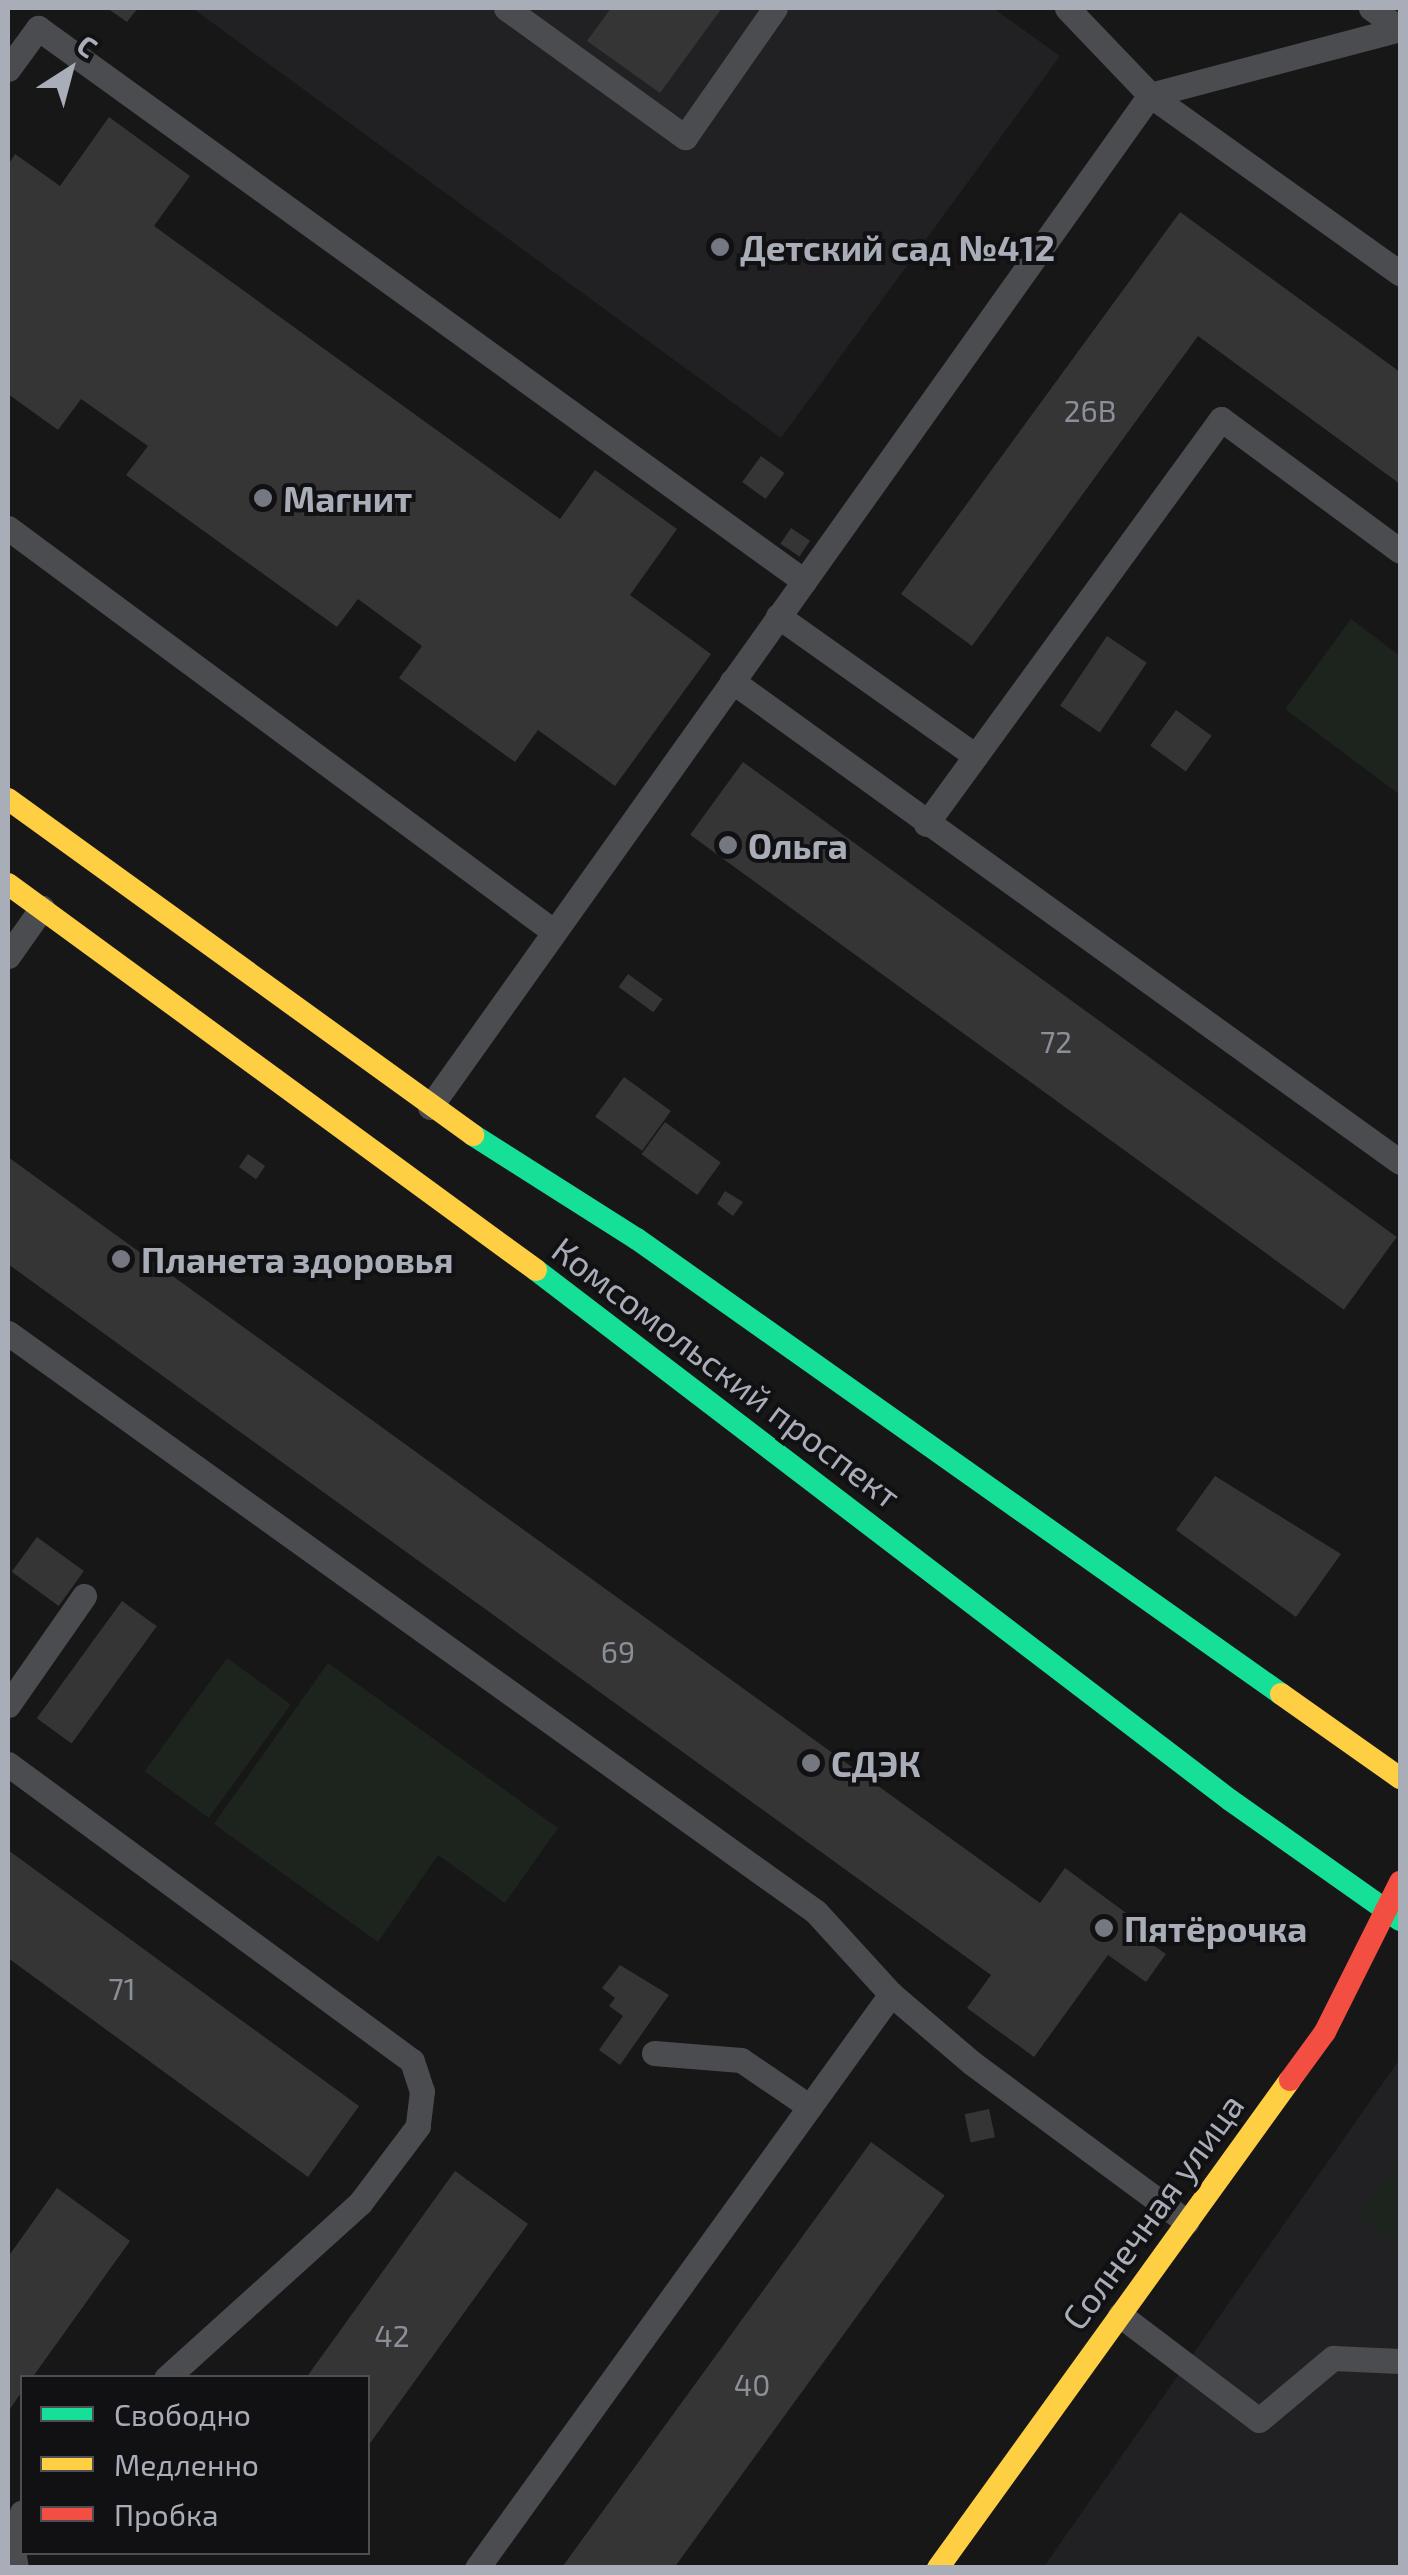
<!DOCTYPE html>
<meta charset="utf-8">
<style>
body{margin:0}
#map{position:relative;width:1408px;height:2575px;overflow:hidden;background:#171717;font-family:"Exo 2",sans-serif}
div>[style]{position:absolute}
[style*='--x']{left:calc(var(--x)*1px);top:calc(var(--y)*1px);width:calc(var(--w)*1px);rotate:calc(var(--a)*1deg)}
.built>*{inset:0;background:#212123}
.green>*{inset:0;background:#1d241e;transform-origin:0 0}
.building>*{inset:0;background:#353536;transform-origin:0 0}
.lane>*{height:25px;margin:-12.5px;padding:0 12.5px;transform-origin:12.5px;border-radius:12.5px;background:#4b4c50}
.fast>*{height:22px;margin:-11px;padding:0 11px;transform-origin:11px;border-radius:11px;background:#16e098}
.slow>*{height:22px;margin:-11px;padding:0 11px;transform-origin:11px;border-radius:11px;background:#ffcf43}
.jam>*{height:22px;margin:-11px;padding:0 11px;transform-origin:11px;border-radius:11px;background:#f24e42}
.dots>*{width:28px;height:28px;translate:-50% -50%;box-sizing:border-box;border:5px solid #111113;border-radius:50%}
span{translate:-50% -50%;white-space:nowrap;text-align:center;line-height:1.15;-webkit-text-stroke:8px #111113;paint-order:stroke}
.number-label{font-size:30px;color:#8b8f98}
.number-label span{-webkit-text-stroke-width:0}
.poi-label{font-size:35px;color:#a8adb8;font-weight:700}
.left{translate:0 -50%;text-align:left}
.street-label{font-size:35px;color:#a8adb8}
.frame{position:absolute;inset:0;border:10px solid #a8adb8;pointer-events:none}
.legend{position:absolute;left:20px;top:2375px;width:350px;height:180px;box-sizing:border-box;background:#111113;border:2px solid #4d4f55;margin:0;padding:12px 18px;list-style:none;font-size:30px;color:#a8adb8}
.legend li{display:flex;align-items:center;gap:20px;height:50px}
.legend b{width:50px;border:2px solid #4d4f55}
.north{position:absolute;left:20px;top:20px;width:100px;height:100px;-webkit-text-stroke:8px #111113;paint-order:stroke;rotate:36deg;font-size:28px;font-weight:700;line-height:40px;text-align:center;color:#a8adb8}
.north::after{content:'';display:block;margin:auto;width:35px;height:45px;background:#a8adb8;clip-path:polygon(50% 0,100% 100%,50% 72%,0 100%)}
</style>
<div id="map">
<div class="built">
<i style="clip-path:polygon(192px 8px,993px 8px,1060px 56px,781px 438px)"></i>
<i style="clip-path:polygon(1400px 2059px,1400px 2567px,1043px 2568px,1399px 2060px)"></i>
</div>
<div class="green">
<i style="clip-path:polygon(1351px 619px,1400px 656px,1400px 795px,1285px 709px)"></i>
<i style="left:227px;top:1658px;width:79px;height:140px;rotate:36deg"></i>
<i style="clip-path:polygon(328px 1663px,558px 1828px,505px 1903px,438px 1855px,378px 1942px,214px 1824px)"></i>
<i style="clip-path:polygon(1400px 2158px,1400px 2249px,1358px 2218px)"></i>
</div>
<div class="building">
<i style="clip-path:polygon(107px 8px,138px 8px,127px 22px)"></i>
<i style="clip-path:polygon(611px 8px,722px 8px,660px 93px,587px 41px)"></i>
<i style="clip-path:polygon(109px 117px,190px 176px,154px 226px,560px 519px,595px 470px,677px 529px,630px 595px,711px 654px,615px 786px,538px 730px,515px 762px,399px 678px,422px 646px,358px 599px,337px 627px,126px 475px,148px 446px,81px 399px,58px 430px,8px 394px,8px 165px,15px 154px,60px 186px)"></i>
<i style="clip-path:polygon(1180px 212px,1400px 372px,1400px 484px,1198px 336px,972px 646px,901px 594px)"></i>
<i style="left:761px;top:456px;width:29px;height:32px;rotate:36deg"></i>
<i style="left:791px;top:528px;width:23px;height:19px;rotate:34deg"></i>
<i style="left:1107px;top:636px;width:48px;height:84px;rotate:34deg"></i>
<i style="left:1176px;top:710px;width:44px;height:44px;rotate:36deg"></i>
<i style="left:743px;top:762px;width:808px;height:90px;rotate:36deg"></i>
<i style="left:628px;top:974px;width:43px;height:16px;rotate:36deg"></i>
<i style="left:624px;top:1077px;width:58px;height:49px;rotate:36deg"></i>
<i style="left:665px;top:1122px;width:69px;height:40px;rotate:36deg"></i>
<i style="left:248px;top:1154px;width:21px;height:16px;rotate:35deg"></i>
<i style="clip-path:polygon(8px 1157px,1040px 1903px,1065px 1868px,1156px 1935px,1150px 1943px,1166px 1954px,1146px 1982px,1108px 1955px,1034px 2057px,967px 2008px,991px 1975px,8px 1264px)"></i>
<i style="clip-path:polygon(725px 1191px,743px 1202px,733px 1216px,717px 1204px)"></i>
<i style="clip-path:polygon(1215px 1476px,1341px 1554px,1296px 1617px,1176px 1530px)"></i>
<i style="left:37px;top:1537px;width:58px;height:43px;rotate:36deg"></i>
<i style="left:122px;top:1601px;width:43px;height:145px;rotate:36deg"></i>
<i style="clip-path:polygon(8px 1850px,359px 2106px,308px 2177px,8px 1958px)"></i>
<i style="clip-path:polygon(620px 1965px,669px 1995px,620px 2065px,599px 2050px,623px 2016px,609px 2006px,615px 1998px,602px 1988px)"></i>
<i style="left:989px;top:2109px;width:29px;height:25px;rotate:78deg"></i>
<i style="left:871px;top:2142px;width:91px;height:526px;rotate:36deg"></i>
<i style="clip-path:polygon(455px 2171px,528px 2224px,368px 2446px,368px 2378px,306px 2378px)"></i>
<i style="clip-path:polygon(57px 2188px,130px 2241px,32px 2378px,22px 2378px,22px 2391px,8px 2412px,8px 2257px)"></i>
</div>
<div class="lane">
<i style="--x:506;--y:8;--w:221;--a:35.8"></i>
<i style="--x:685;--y:137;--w:157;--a:-55.1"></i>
<i style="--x:1067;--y:8;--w:120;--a:46.3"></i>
<i style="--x:1150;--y:95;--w:259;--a:-14.8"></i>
<i style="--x:1400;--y:29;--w:36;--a:-144"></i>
<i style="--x:8;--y:69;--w:51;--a:-53.8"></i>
<i style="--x:38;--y:28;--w:945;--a:35.83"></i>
<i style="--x:8;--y:528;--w:678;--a:36.48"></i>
<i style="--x:778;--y:616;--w:242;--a:35.3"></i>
<i style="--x:732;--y:681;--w:823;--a:35.76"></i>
<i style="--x:926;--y:824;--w:501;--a:-53.93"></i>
<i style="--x:1221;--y:419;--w:222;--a:36.4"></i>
<i style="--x:8;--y:956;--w:59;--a:-54.7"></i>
<i style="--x:430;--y:1107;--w:1242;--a:-54.57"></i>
<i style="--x:1150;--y:95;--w:307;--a:35.5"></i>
<i style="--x:8;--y:1333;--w:994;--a:35.62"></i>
<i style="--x:816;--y:1912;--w:111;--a:47.6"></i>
<i style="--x:891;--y:1994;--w:106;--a:40.4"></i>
<i style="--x:972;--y:2063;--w:267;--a:36.5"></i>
<i style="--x:8;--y:1705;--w:133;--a:-55.1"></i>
<i style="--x:8;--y:1764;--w:501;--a:36.32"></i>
<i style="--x:412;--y:2061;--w:32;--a:72"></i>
<i style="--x:422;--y:2091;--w:35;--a:97"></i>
<i style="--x:418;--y:2126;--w:96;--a:127"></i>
<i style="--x:360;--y:2203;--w:261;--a:137.9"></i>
<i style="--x:654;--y:2053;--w:87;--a:4.6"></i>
<i style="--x:741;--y:2060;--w:83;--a:34.3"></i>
<i style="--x:1120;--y:2315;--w:174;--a:37.1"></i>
<i style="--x:1259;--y:2420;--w:97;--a:-40"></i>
<i style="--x:1333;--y:2358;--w:67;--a:2.6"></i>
<i style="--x:16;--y:2568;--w:23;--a:-100"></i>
<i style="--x:12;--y:2545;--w:34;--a:-73"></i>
<i style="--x:477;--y:2568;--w:708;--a:-54.2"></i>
</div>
<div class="fast">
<i style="--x:473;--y:1135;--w:194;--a:32.4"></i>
<i style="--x:637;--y:1239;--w:789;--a:35.24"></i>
<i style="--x:536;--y:1270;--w:873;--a:37.37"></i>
<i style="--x:1230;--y:1800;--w:208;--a:35.2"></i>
</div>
<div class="slow">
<i style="--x:8;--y:799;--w:574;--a:35.85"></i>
<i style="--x:8;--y:884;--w:654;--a:36.17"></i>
<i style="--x:1281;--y:1694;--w:146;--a:35.2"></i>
<i style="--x:938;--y:2568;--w:602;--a:-54.2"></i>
</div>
<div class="jam">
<i style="--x:1290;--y:2080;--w:59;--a:-53.9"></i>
<i style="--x:1325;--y:2032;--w:168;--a:-63.4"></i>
</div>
<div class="dots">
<i style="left:720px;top:247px;background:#757880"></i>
<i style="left:263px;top:498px;background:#757880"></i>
<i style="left:728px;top:845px;background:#757880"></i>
<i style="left:121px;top:1259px;background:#757880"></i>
<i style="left:811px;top:1763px;background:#757880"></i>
<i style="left:1104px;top:1928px;background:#757880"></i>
</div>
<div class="number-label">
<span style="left:1090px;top:410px">26В</span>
<span style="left:1056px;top:1041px">72</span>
<span style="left:618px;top:1651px">69</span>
<span style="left:122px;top:1988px">71</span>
<span style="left:392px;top:2335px">42</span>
<span style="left:752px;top:2384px">40</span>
</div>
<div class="poi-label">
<span class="left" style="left:740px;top:247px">Детский сад №412</span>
<span class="left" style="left:283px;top:498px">Магнит</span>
<span class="left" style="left:748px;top:845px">Ольга</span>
<span class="left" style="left:141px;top:1259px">Планета здоровья</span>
<span class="left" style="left:831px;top:1763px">СДЭК</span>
<span class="left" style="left:1124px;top:1928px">Пятёрочка</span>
</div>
<div class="street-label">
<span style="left:727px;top:1372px;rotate:37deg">Комсомольский проспект</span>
<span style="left:1152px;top:2211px;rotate:-54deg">Солнечная улица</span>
</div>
<div class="frame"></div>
<ul class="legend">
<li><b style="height:12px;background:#16e098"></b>Свободно</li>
<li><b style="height:12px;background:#ffcf43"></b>Медленно</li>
<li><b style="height:12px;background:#f24e42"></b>Пробка</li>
</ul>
<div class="north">С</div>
</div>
